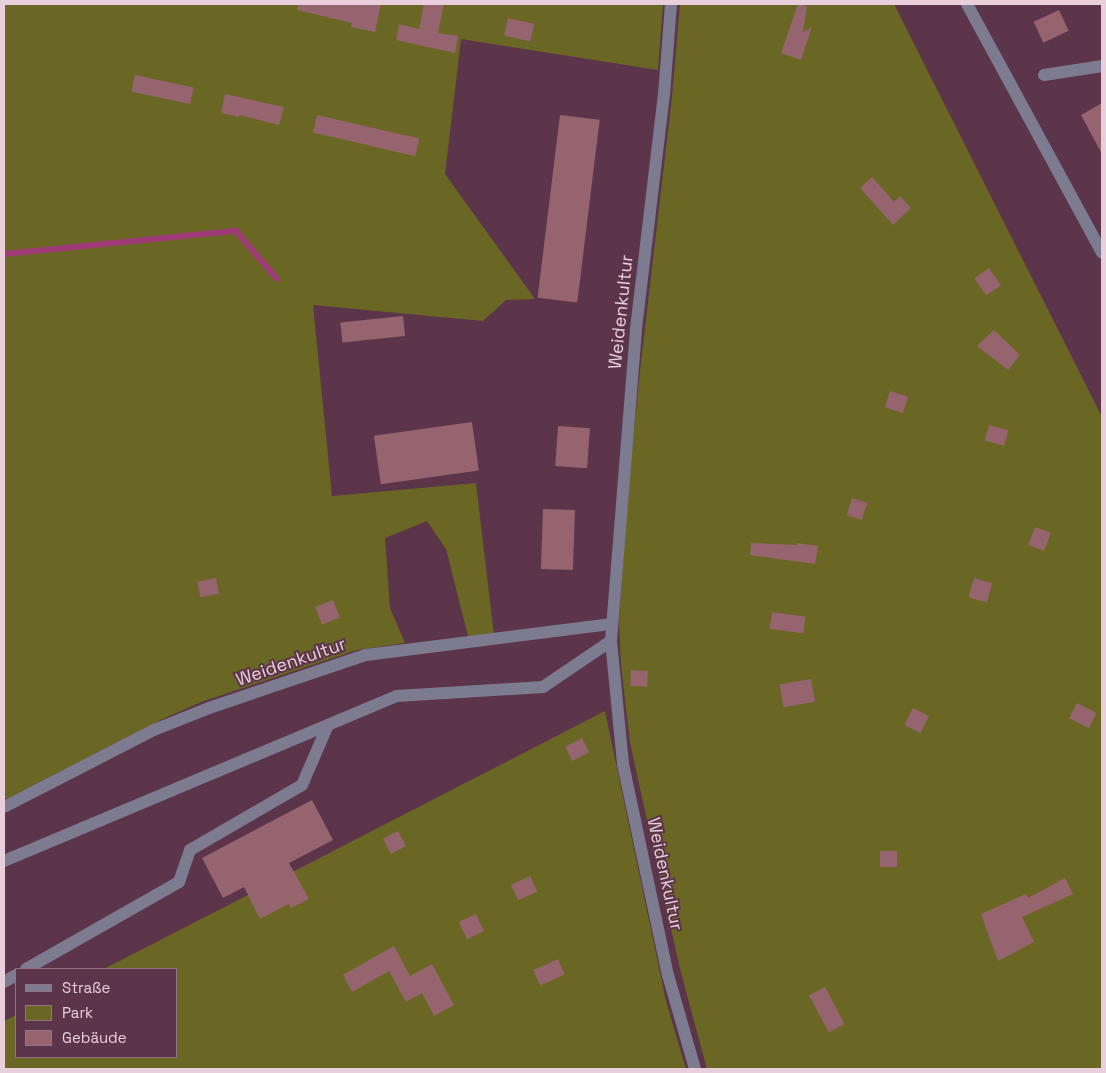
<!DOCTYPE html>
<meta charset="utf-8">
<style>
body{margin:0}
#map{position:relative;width:1106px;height:1073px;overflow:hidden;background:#5c354a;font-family:"Space Grotesk",sans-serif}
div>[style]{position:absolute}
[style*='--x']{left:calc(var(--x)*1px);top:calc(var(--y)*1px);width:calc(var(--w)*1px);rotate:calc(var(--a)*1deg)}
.green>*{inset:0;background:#6a6724}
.stream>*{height:6px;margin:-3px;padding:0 3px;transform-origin:3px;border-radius:3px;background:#9e3b77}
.building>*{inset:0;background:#95646e;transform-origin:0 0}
.minor>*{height:12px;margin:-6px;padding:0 6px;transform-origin:6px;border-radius:6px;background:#7c7b8f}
span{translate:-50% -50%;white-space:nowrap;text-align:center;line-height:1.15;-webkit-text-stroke:4px #5c354a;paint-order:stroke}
.street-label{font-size:18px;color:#e8cfdb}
.frame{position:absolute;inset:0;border:5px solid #e8cfdb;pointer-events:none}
.legend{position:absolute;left:15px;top:968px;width:162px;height:90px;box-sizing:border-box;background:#5c354a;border:1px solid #947384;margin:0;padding:6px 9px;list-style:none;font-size:15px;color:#e8cfdb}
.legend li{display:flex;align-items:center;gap:10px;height:25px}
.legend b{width:25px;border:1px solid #947384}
</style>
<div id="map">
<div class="green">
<i style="clip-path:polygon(4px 4px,663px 4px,658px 70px,461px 39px,445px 174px,535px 299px,506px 300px,483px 321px,313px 305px,332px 496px,476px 483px,494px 635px,468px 636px,446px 549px,427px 521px,385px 538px,390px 608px,405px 643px,357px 650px,201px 702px,165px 718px,4px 800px)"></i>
<i style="clip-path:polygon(680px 4px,894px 4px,1102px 417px,1102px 1069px,707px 1069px,680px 969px,630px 743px,621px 665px,619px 625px,625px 517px,641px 362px,672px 97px)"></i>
<i style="clip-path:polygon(605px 711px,666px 1001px,686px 1069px,4px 1069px,4px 1021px,16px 1015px,16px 1057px,176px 1057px,176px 969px,104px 969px)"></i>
</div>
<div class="stream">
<i style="--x:4;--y:254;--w:233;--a:-5.7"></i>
<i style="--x:236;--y:231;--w:63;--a:49.5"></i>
</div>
<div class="building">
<i style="clip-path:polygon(298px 4px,381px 4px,375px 32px,351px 27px,352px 23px,297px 10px)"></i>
<i style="clip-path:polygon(424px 4px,444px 4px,438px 33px,458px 36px,455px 53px,396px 40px,399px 24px,419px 29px)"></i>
<i style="clip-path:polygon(798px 4px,807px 6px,803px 32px,812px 27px,801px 60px,781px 53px)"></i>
<i style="left:1059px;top:10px;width:23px;height:28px;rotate:65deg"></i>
<i style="left:508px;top:18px;width:27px;height:18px;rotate:13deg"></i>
<i style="left:135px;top:75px;width:60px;height:17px;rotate:12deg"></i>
<i style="clip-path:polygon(225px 94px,284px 107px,279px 125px,239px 115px,239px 117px,221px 113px)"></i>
<i style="clip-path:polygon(1102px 103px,1102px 154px,1081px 115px)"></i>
<i style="left:317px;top:115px;width:105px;height:18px;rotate:13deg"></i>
<i style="left:560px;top:115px;width:40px;height:184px;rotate:7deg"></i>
<i style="clip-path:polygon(872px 177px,894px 202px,900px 196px,911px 208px,893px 225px,860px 188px)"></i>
<i style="left:989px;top:268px;width:21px;height:18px;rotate:55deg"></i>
<i style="left:403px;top:316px;width:20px;height:63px;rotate:84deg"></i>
<i style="clip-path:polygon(994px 330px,1020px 355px,1008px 370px,977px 346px)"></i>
<i style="left:890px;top:391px;width:19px;height:17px;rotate:18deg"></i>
<i style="left:472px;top:422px;width:49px;height:99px;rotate:82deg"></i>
<i style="left:989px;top:425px;width:20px;height:16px;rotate:15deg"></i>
<i style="left:558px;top:426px;width:32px;height:40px;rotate:4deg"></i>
<i style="left:852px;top:498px;width:16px;height:18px;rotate:18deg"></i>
<i style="left:543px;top:509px;width:32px;height:60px;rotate:2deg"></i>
<i style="left:1035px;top:527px;width:17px;height:19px;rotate:21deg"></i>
<i style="clip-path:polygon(751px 543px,797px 545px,797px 543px,818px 546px,815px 564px,750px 555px)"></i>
<i style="left:216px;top:578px;width:16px;height:19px;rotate:79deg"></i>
<i style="left:974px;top:578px;width:19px;height:20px;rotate:16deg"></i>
<i style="left:333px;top:600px;width:19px;height:19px;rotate:69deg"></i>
<i style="left:772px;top:612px;width:34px;height:17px;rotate:8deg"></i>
<i style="left:631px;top:670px;width:17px;height:16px;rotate:3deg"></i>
<i style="left:811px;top:679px;width:23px;height:32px;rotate:80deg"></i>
<i style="left:1077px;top:703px;width:22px;height:17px;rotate:27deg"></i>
<i style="left:913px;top:708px;width:18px;height:19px;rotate:27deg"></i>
<i style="left:582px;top:738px;width:16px;height:19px;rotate:63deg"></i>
<i style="clip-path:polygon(312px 800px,333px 840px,289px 863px,309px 899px,291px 908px,289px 904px,260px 919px,244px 887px,223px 898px,202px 858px)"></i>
<i style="left:398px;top:831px;width:17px;height:17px;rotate:62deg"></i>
<i style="left:880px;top:851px;width:17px;height:16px"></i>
<i style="left:530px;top:876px;width:17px;height:21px;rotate:65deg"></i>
<i style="clip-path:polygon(1065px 878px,1073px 894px,1022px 917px,1034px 942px,998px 961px,981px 914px,1026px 894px,1028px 898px)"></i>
<i style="left:476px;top:914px;width:19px;height:19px;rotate:65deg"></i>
<i style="clip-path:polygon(394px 946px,410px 976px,432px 964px,454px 1005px,434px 1016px,422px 993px,406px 1002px,389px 971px,352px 992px,343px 975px)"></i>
<i style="left:558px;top:959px;width:17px;height:27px;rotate:66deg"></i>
<i style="left:825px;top:987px;width:42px;height:18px;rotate:62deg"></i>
</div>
<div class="minor">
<i style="--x:671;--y:4;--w:90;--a:94.4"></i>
<i style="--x:664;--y:94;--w:238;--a:96.8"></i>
<i style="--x:636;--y:330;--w:312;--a:94.6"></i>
<i style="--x:611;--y:641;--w:124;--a:84.4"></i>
<i style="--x:623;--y:764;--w:216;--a:78"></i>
<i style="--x:668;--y:975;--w:98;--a:74"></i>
<i style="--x:967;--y:4;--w:283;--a:61.5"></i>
<i style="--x:1044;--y:75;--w:59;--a:-8.8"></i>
<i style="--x:4;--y:807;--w:169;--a:-27.2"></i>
<i style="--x:154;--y:730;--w:59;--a:-21.8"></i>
<i style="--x:209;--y:708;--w:166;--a:-18.7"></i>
<i style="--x:366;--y:655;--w:248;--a:-7.2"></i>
<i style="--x:4;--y:861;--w:426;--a:-22.8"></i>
<i style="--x:397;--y:696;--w:146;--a:-3.5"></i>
<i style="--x:543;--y:687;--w:82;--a:-34.1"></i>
<i style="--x:26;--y:969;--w:176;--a:-29.6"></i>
<i style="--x:179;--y:882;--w:34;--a:-71"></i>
<i style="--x:190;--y:850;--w:129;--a:-30.1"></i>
<i style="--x:302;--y:785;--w:65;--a:-66.6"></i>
<i style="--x:4;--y:982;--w:14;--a:-30"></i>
</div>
<div class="street-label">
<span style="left:621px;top:312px;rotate:-84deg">Weidenkultur</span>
<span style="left:291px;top:662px;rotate:-19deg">Weidenkultur</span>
<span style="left:665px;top:874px;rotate:78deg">Weidenkultur</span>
</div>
<div class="frame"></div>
<ul class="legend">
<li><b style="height:6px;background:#7c7b8f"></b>Straße</li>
<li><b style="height:14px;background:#6a6724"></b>Park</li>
<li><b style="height:14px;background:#95646e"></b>Gebäude</li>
</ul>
</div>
